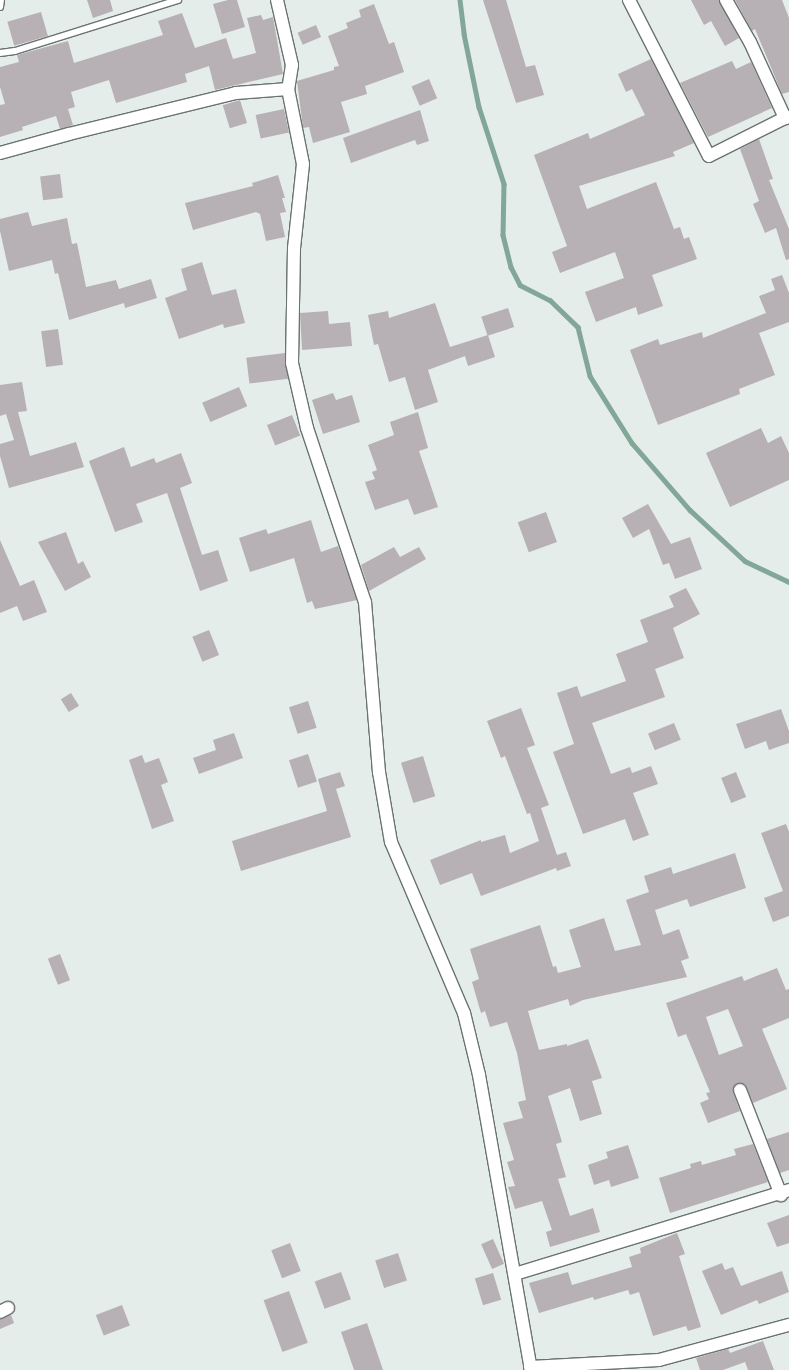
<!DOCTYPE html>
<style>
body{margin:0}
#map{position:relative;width:789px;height:1370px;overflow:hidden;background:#e4ede9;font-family:"PT Sans",sans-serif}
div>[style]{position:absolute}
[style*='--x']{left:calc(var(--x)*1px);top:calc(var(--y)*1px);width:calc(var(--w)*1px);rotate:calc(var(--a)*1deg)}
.stream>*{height:4.5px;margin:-2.25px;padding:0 2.25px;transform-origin:2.25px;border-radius:2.25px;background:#82a698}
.building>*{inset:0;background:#b7b0b5;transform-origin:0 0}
.roads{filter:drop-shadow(1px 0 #6b7370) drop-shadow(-1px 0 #6b7370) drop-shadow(0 1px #6b7370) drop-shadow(0 -1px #6b7370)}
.service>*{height:6px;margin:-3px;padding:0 3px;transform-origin:3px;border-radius:3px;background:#fff}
.minor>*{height:12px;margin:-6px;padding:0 6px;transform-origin:6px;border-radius:6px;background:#fff}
span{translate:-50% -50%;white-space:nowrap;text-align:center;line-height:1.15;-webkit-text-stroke:3px #e4ede9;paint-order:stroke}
</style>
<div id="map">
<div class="stream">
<i style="--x:460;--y:0;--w:34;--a:83"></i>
<i style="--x:464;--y:34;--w:75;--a:78.4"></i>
<i style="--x:479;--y:107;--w:81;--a:72"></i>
<i style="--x:504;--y:184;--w:51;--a:91.1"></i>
<i style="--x:503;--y:235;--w:33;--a:76"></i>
<i style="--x:511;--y:267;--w:20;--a:63"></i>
<i style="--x:520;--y:285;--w:34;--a:27"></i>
<i style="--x:550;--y:300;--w:39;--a:44"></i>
<i style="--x:578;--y:327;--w:50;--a:76.2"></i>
<i style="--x:590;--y:376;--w:79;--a:57.9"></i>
<i style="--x:632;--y:443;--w:89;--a:49.1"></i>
<i style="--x:690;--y:510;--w:75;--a:42.8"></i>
<i style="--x:745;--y:561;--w:49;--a:25.5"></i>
</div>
<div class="building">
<i style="clip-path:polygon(87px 0,110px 0,113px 11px,93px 18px)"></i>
<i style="clip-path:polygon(228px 0,237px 0,245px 27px,222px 34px,213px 4px)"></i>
<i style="clip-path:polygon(483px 0,506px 0,526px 67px,535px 65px,544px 95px,516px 103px)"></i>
<i style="clip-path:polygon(691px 0,719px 0,739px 38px,725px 46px,711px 21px,704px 25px)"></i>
<i style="clip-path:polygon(735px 0,782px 0,789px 18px,789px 92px,782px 94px,755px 29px,752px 31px)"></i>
<i style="clip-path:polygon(374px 4px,389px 44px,394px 42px,404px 72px,365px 86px,367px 94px,341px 102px,350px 132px,313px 143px,309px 127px,303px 128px,297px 81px,334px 70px,334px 67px,339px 66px,328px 36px,348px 28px,346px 23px,361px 17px,359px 10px)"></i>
<i style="left:41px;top:12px;width:25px;height:35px;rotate:74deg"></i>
<i style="clip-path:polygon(182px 13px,195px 48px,226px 38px,233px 59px,256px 53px,247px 18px,261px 15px,263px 20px,273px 17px,283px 74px,215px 90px,209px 66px,185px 74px,187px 82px,116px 103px,109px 80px,71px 92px,75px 107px,68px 109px,73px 125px,60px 129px,56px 116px,22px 127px,23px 130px,0 137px,0 105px,5px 104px,0 87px,0 67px,19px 62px,17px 55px,68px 41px,74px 63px,163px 35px,158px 21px)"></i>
<i style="left:316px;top:25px;width:13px;height:20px;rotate:67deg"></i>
<i style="clip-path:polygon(651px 59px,694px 143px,673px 152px,675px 156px,579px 186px,587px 209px,656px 182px,674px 229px,680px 227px,684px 239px,689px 237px,697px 259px,652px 275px,663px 306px,638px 315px,636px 307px,596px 322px,585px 292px,624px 278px,615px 252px,560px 273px,552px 252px,567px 246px,534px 155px,588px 133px,590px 139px,645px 115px,632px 89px,626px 92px,618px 74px)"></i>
<i style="clip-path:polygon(732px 61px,736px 69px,751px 62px,772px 108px,708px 137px,680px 83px)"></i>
<i style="left:429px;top:79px;width:21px;height:19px;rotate:67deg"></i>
<i style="left:240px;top:100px;width:24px;height:18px;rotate:73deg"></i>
<i style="left:284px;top:109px;width:24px;height:29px;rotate:78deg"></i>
<i style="clip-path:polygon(420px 110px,429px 141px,417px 145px,415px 140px,351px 163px,343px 138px)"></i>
<i style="clip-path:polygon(759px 139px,773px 179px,769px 180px,789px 229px,789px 259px,786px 260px,776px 228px,765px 233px,753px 204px,759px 201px,740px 149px)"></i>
<i style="left:60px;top:174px;width:24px;height:20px;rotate:83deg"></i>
<i style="clip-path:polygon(278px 175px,285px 198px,282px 198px,286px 212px,280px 213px,285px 237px,266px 241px,260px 214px,256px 212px,193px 230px,185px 203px,253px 186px,252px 183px)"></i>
<i style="clip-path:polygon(28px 212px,32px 226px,67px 218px,72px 244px,77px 243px,86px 287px,116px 280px,119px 289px,151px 279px,157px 298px,125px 308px,124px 303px,69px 320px,58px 273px,55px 274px,52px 260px,9px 271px,0 231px,0 219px)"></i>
<i style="clip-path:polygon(202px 262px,212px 295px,236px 289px,245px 323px,224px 328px,223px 324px,179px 339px,165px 298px,187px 290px,181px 269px)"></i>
<i style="clip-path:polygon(782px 275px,789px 293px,789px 322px,759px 333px,775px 375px,739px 389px,740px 394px,658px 425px,630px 350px,658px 339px,660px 345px,702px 332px,703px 338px,766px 313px,759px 296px,775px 290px,771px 279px)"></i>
<i style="clip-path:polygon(435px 303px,450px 347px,488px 335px,495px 357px,468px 366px,465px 356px,428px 370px,438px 402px,415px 410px,405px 377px,389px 382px,378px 344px,374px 345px,368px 315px,388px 311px,389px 318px)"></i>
<i style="left:508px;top:308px;width:20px;height:28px;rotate:72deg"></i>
<i style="clip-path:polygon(328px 311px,329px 324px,350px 322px,352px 346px,302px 350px,300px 313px)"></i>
<i style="left:58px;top:329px;width:36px;height:17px;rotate:82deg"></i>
<i style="left:285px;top:353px;width:26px;height:39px;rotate:83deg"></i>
<i style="clip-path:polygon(22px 382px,27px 411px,18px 412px,30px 456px,76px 442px,84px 467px,9px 488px,0 456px,0 444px,14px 440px,6px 414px,0 416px,0 385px)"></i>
<i style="left:239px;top:387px;width:21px;height:40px;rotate:67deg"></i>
<i style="clip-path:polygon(333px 393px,336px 400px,352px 395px,360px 422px,323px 434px,312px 400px)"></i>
<i style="clip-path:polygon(418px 412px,428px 448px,419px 451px,438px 507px,414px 515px,408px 499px,375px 510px,365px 482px,375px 479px,372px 472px,377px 470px,368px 445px,394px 435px,390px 422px)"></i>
<i style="left:292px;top:415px;width:22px;height:27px;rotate:68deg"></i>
<i style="clip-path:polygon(761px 428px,768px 443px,781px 436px,789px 453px,789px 480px,730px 507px,706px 453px)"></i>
<i style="clip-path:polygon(124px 447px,131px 467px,154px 458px,156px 463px,181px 453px,192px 483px,180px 488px,202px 555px,218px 550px,228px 581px,200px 591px,167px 493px,136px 504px,143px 522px,115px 532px,89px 461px)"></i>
<i style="clip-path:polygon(648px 504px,671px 544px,690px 537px,702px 569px,675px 579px,669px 563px,663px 565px,649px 529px,633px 538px,622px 518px)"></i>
<i style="left:546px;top:512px;width:32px;height:30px;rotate:70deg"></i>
<i style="clip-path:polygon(311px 520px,321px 552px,338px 546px,357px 600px,315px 609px,312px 601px,307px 603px,294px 558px,250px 572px,239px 538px,266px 529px,268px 534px)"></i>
<i style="clip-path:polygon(66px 532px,78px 564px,83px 561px,91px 577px,65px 591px,38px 542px)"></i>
<i style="clip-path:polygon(0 540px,20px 586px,34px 580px,47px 612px,23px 621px,17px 606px,0 613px)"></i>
<i style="clip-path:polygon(394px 547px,400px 557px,419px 547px,426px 559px,369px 591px,361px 565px)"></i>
<i style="clip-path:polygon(686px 588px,700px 614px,673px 628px,684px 658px,655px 669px,665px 697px,592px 723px,611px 774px,630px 767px,632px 773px,651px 766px,658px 784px,633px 793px,649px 835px,633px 841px,625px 819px,583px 834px,553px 752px,574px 744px,557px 693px,577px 686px,581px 697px,626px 681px,616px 654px,648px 642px,640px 620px,674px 607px,669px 596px)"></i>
<i style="left:209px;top:630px;width:27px;height:18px;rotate:68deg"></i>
<i style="left:71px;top:693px;width:15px;height:12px;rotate:58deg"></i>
<i style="left:308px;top:701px;width:28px;height:20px;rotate:72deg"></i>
<i style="clip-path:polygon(521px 708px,535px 745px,527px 748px,549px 805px,541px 808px,557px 855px,566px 852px,571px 866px,557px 871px,556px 868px,481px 896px,472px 873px,440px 885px,430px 860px,481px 840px,481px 842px,505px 835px,510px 853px,539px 841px,530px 813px,527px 814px,505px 756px,501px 758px,487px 721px)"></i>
<i style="clip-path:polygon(781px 709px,789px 731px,789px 743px,769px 750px,766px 741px,745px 749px,736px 724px)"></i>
<i style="left:674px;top:723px;width:18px;height:28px;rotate:68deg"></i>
<i style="clip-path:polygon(234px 733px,243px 758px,199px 774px,193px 758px,216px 750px,213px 740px)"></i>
<i style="left:308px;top:754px;width:29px;height:20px;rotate:72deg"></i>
<i style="clip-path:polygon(142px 755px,145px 763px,159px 758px,168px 782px,161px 785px,174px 821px,152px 829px,129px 760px)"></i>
<i style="left:423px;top:756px;width:42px;height:23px;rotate:73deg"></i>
<i style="clip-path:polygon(340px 772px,345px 786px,336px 789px,351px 837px,241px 871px,232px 841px,327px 811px,318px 779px)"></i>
<i style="left:736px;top:772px;width:27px;height:16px;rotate:68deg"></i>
<i style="clip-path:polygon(786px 824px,789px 832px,789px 916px,773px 922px,764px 898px,783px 891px,761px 833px)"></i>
<i style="clip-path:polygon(735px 853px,746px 888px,690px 907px,687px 899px,655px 910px,663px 935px,679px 929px,689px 958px,681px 961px,687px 977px,583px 1000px,570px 1006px,568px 999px,528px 1011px,539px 1050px,567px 1044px,567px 1046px,588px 1039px,602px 1078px,592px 1081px,602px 1114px,580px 1121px,570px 1088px,548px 1096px,562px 1142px,556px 1144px,566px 1177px,558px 1179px,570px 1216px,593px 1208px,600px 1232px,550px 1247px,546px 1232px,552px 1230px,542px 1201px,515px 1209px,508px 1187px,515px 1186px,507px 1162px,514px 1160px,503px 1123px,523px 1118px,518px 1102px,526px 1100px,517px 1053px,507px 1022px,490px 1027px,485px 1011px,481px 1013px,472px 982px,479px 979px,470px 949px,540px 925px,553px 967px,556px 966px,558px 973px,581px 967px,569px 930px,604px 918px,615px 951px,641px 945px,626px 900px,649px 892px,644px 876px,671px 867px,673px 874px)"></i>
<i style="left:60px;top:954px;width:28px;height:13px;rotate:69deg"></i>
<i style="clip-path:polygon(evenodd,777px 968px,786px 990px,789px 989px,789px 1018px,762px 1029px,787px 1089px,753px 1103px,745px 1084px,737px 1083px,733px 1092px,740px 1111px,708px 1123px,700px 1103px,709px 1099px,706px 1093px,710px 1092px,686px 1034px,678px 1037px,666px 1003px,742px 976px,744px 981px,777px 968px,728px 1009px,743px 1046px,719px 1055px,706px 1017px,728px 1009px)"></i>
<i style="clip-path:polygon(789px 1132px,789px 1170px,780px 1173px,767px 1139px)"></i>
<i style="clip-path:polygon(753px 1144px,768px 1182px,670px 1213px,659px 1178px,691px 1168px,690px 1164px,701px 1161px,702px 1165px,736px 1155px,734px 1149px)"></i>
<i style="clip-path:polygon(628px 1145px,639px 1178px,611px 1187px,609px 1180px,594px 1185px,588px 1165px,608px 1158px,606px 1152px)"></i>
<i style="clip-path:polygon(789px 1215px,789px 1243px,777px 1247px,767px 1223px)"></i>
<i style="clip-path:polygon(677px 1233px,685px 1254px,679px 1256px,701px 1327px,688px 1331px,686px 1326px,653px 1336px,639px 1292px,630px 1295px,628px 1290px,594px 1300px,593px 1297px,539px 1313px,529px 1283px,568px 1272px,572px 1285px,632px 1267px,629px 1257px,641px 1253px,640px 1248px)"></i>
<i style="left:493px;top:1239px;width:27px;height:13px;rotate:66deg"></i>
<i style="left:290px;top:1243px;width:30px;height:20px;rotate:69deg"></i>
<i style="left:398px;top:1253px;width:29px;height:24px;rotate:72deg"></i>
<i style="clip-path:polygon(722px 1263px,725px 1270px,733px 1267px,741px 1286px,782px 1271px,789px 1292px,759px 1304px,757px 1300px,721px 1315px,702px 1271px)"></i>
<i style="left:341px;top:1272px;width:29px;height:28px;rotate:70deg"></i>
<i style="left:493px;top:1273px;width:28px;height:19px;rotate:73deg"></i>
<i style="left:289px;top:1291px;width:55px;height:27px;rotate:70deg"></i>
<i style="left:122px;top:1305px;width:22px;height:28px;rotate:69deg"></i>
<i style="clip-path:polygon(11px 1315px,14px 1323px,0 1329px,0 1319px)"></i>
<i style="clip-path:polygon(367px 1323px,383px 1370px,354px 1370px,341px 1332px)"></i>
<i style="clip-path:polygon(763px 1341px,774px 1370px,748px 1370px,745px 1362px,723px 1370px,700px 1370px,696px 1358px,728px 1349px,730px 1353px)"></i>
</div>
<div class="roads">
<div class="service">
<i style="--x:0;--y:7;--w:7;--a:-82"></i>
<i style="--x:0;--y:53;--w:15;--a:-8"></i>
<i style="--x:15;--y:51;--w:171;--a:-17.4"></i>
</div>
<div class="minor">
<i style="--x:277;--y:0;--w:67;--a:77"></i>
<i style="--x:292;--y:65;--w:24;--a:99"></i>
<i style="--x:288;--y:89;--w:76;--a:78.7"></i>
<i style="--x:303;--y:164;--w:84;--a:96.1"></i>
<i style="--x:294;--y:248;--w:115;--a:91"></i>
<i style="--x:292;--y:363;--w:67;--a:77"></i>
<i style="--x:307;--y:428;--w:183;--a:71.6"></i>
<i style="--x:365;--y:602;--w:171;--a:85.3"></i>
<i style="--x:379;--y:772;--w:71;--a:80.3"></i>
<i style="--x:391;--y:842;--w:186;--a:66.9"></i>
<i style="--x:464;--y:1013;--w:64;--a:76.4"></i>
<i style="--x:479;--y:1075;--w:300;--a:80"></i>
<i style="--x:629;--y:0;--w:175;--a:62.9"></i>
<i style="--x:709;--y:156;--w:85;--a:-26.6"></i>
<i style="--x:726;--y:0;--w:48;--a:60.3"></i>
<i style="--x:750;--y:42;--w:84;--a:65.3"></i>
<i style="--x:785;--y:118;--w:4;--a:-14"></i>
<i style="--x:0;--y:153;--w:72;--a:-15.4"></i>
<i style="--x:69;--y:134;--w:172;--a:-13.8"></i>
<i style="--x:236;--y:93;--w:52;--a:-4.4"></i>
<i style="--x:740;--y:1090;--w:113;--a:68.7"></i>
<i style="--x:515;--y:1274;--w:287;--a:-17"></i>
<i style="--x:0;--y:1312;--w:9;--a:-27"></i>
<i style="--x:530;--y:1367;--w:129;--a:-3.1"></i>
<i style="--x:659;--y:1360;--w:135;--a:-15.1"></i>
</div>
</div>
</div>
